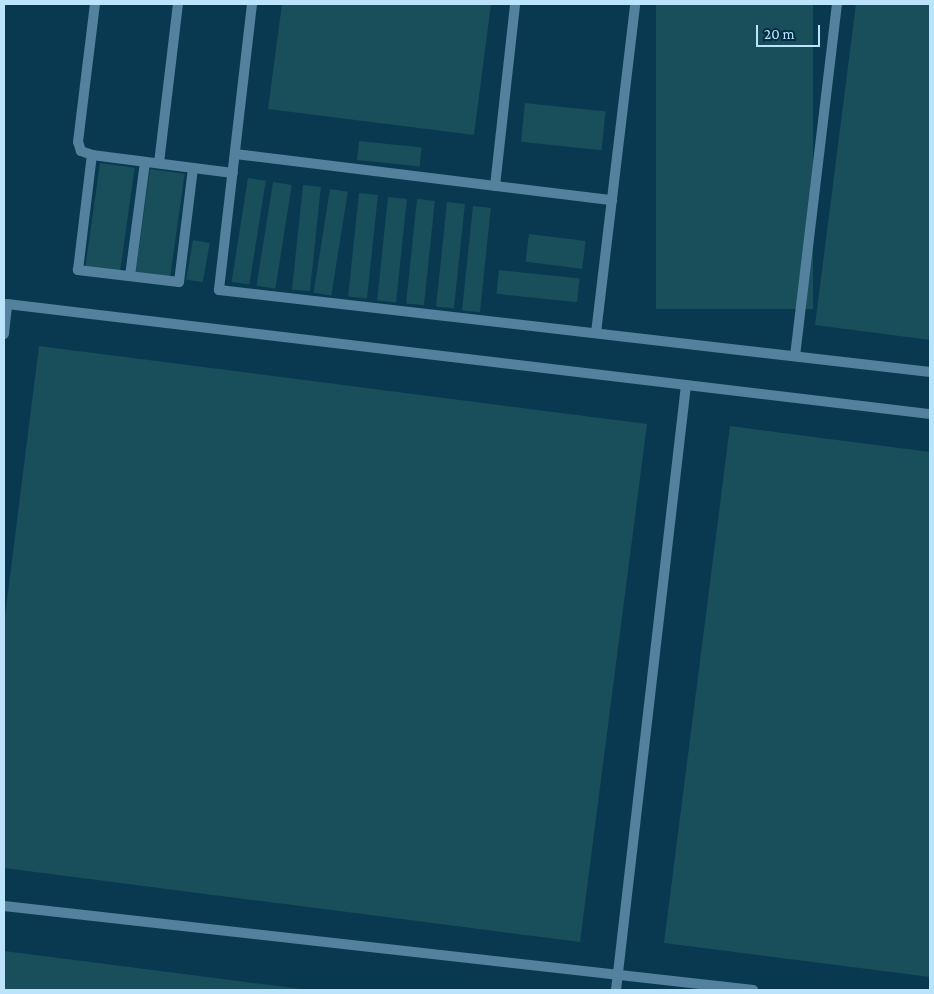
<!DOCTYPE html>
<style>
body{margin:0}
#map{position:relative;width:934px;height:994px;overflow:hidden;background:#093950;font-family:"Crimson Pro",serif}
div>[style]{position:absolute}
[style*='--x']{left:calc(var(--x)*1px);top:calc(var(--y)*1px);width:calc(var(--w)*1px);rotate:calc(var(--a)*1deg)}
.building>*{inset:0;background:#194e5b;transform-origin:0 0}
.lane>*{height:10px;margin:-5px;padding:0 5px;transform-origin:5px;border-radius:5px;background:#54829e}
span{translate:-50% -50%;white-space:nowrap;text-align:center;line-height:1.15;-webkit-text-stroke:4px #002e45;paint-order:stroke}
.frame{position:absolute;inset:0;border:5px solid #bce3fc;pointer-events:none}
.scale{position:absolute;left:756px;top:25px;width:64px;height:22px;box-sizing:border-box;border:2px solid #bce3fc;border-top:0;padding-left:6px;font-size:15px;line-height:18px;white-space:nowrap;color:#bce3fc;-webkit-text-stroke:4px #002e45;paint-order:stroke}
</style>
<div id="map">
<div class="building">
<i style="clip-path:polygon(282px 4px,491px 4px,474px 135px,268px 109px)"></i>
<i style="left:656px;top:4px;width:157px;height:305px"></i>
<i style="clip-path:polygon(856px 4px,930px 4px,930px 340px,815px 325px)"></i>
<i style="left:525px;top:103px;width:81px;height:39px;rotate:6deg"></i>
<i style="left:359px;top:141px;width:63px;height:19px;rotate:6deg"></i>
<i style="left:100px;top:163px;width:35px;height:105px;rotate:8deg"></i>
<i style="left:150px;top:169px;width:35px;height:105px;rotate:8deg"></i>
<i style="left:248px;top:178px;width:18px;height:105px;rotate:9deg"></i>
<i style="left:273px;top:182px;width:19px;height:105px;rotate:9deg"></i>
<i style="left:303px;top:185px;width:18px;height:105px;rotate:6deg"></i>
<i style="left:330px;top:189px;width:18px;height:105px;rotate:9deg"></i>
<i style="left:359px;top:193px;width:19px;height:104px;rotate:6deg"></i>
<i style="left:388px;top:197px;width:19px;height:104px;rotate:6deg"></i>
<i style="left:417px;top:199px;width:18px;height:105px;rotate:6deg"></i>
<i style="left:447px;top:202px;width:18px;height:105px;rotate:6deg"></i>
<i style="left:473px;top:206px;width:18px;height:105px;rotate:6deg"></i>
<i style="left:529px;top:234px;width:57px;height:28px;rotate:7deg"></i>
<i style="left:193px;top:240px;width:17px;height:40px;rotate:10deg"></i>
<i style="left:499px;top:270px;width:81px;height:24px;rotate:6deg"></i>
<i style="clip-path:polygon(39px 346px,647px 424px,580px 942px,4px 868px,4px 624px)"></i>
<i style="clip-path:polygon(730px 426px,930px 452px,930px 977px,664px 943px)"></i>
<i style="clip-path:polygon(4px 951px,301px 989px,301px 990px,4px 990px)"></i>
</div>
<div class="lane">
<i style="--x:252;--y:4;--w:288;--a:96.6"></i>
<i style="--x:219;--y:290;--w:716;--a:6.58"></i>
<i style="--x:235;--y:154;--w:380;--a:7"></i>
<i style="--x:92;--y:155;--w:12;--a:-160"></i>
<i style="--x:81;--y:151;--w:9;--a:-108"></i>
<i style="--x:78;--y:142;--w:139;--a:-83"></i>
<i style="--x:159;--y:163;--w:160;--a:-83.2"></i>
<i style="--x:193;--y:168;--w:115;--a:97"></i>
<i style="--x:179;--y:282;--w:102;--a:-173.2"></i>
<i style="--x:78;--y:270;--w:116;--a:-83.1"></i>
<i style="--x:92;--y:155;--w:142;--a:7.3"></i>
<i style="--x:495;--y:186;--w:183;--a:-83.7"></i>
<i style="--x:130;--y:276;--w:115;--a:-82.5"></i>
<i style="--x:596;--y:333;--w:331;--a:-83.2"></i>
<i style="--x:4;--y:334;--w:30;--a:-84"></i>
<i style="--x:7;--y:304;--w:930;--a:6.8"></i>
<i style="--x:795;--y:356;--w:354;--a:-83.2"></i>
<i style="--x:4;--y:906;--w:754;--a:6.4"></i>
<i style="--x:616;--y:990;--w:609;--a:-83.4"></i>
</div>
<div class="frame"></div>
<div class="scale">20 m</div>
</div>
